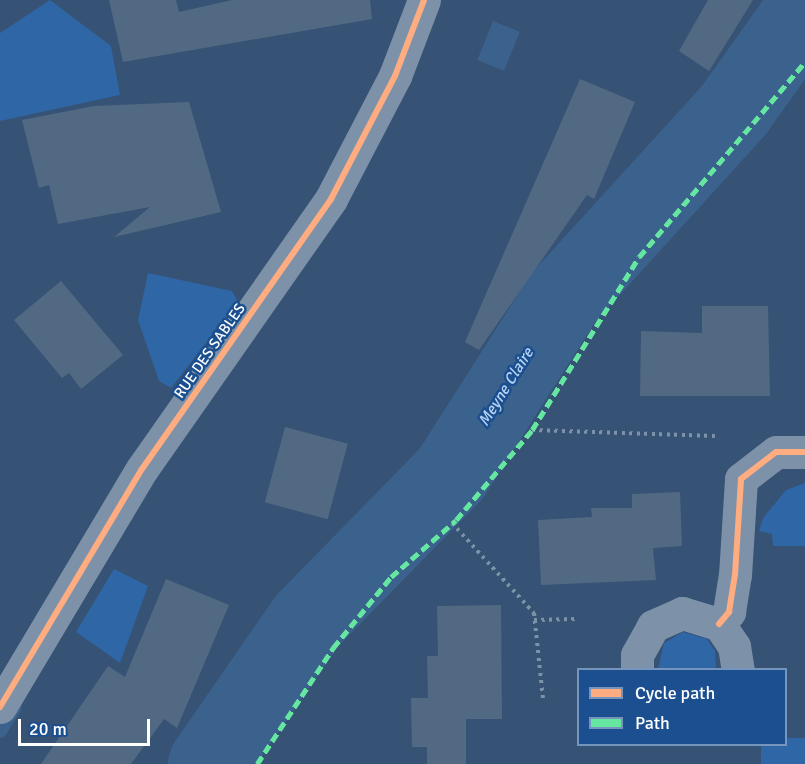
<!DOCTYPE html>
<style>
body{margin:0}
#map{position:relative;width:805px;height:764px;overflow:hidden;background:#365274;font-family:Signika,sans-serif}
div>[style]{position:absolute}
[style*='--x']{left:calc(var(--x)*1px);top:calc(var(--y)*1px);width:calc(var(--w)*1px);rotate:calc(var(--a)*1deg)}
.green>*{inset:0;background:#2f66a5}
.water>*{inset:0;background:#3b618d;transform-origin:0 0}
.stream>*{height:14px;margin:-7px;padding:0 7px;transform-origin:7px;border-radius:7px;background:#3b618d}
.river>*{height:80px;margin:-40px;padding:0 40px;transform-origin:40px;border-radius:40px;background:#3b618d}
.building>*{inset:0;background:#526984;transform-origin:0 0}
.path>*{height:4px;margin-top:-2px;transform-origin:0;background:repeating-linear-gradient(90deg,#7d92a8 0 3px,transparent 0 7.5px)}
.minor>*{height:33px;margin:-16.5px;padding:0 16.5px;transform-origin:16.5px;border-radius:16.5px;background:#7d92a8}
.quiet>*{height:4.5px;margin-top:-2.25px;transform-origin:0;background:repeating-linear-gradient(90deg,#66e7a1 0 9px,transparent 0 13.5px)}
.cycleway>*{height:6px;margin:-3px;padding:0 3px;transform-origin:3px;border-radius:3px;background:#ffac80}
span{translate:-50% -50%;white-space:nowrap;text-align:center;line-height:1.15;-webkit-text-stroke:5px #1b4f8f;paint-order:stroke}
.street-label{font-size:15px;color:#fff}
.water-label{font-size:16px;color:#b5d3f5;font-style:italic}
.legend{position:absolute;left:577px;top:668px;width:210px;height:78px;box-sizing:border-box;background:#1b4f8f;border:2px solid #7695bc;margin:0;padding:8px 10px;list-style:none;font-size:18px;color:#fff}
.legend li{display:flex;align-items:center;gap:12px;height:30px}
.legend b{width:30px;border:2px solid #7695bc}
.scale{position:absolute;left:18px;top:719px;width:132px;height:27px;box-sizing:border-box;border:3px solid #fff;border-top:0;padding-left:8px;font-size:18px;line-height:21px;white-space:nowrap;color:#fff;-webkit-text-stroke:4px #1b4f8f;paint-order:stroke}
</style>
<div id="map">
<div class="green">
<i style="clip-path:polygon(50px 0,111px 46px,120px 95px,0 121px,0 33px)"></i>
<i style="clip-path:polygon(148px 273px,232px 291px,238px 302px,171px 388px,159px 381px,138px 320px)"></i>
<i style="clip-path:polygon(805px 483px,805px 546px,773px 546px,772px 534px,759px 531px,763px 518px,786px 490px)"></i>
<i style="clip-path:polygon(114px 569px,148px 586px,120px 663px,76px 632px)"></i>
<i style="clip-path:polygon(683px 632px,707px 639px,715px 651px,716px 669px,658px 669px,664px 643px)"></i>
<i style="clip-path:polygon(786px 738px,805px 738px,805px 764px,761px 764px,761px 745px,786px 744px)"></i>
</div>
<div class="water">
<i style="left:493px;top:21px;width:29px;height:42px;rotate:22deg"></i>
</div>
<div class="stream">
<i style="--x:0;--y:731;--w:28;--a:-58"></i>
</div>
<div class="river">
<i style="--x:208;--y:764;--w:174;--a:-55.3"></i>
<i style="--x:307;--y:621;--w:206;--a:-45.6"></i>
<i style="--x:451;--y:474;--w:209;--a:-57.5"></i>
<i style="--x:563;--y:298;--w:254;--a:-47.7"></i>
<i style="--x:734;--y:110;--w:123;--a:-54.6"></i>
</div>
<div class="building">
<i style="clip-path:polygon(109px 0,176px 0,179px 12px,232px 0,370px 0,372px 19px,123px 62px)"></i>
<i style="clip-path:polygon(708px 0,753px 0,709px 71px,679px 51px)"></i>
<i style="clip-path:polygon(580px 79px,635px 102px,594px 199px,587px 195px,479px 350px,465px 342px)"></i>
<i style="clip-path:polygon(189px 102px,221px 212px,114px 237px,150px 207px,58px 224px,49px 185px,39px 188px,22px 120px,94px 106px)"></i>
<i style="clip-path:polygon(61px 281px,123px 355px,81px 389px,69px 373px,62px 378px,14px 320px)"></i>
<i style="clip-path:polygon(702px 306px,768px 306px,770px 396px,640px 396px,641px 331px,702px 333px)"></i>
<i style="left:285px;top:427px;width:65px;height:78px;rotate:15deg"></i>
<i style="clip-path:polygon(680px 492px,682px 546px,653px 548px,656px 580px,541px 585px,538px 520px,592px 517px,591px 508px,632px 508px,632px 494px)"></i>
<i style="clip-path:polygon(166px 579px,229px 605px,177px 728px,164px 719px,131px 764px,41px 764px,108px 666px,125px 677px)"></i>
<i style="clip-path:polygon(501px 605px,502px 719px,466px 719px,466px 764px,427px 764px,427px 747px,412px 747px,411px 698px,428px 698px,427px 656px,438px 656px,437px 606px)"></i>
</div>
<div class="path">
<i style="--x:532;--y:430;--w:183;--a:1.9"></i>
<i style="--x:452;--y:523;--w:122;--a:47.7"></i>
<i style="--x:534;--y:613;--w:86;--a:84"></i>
<i style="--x:534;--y:620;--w:41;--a:-1.4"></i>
</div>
<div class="minor">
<i style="--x:719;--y:624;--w:16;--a:-50"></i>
<i style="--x:729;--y:612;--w:37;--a:-81"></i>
<i style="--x:735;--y:575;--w:96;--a:-86.4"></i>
<i style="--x:741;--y:479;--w:44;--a:-37.6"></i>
<i style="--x:776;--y:452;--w:29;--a:0"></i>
<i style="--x:637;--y:670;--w:15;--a:-90"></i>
<i style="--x:637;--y:655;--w:33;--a:-61"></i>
<i style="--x:653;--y:626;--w:32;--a:-24"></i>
<i style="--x:682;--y:613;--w:39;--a:17"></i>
<i style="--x:719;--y:624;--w:27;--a:56"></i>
<i style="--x:734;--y:646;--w:24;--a:81"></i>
<i style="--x:0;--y:707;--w:277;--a:-59.2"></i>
<i style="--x:142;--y:469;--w:330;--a:-55"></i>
<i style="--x:331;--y:199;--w:139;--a:-62.5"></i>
<i style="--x:395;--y:76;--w:81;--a:-69.1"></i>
</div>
<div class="quiet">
<i style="--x:257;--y:764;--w:139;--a:-56.8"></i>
<i style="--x:333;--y:648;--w:92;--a:-50.8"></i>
<i style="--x:391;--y:577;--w:86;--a:-41.2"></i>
<i style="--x:456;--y:520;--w:118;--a:-49.8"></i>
<i style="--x:532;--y:430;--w:203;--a:-58.3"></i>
<i style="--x:639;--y:257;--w:256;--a:-49.6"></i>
</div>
<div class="cycleway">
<i style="--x:719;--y:624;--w:16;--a:-50"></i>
<i style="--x:729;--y:612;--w:37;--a:-81"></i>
<i style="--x:735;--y:575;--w:96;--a:-86.4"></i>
<i style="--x:741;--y:479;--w:44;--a:-37.6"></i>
<i style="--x:776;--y:452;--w:29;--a:0"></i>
<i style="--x:0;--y:707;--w:277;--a:-59.2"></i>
<i style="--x:142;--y:469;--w:330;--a:-55"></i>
<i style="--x:331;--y:199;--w:139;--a:-62.5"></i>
<i style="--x:395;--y:76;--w:81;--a:-69.1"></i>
</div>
<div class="street-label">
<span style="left:210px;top:351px;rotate:-55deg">RUE DES SABLES</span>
</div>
<div class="water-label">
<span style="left:506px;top:387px;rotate:-58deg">Meyne Claire</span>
</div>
<ul class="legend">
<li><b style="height:8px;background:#ffac80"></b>Cycle path</li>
<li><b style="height:8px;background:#66e7a1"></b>Path</li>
</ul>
<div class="scale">20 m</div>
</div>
